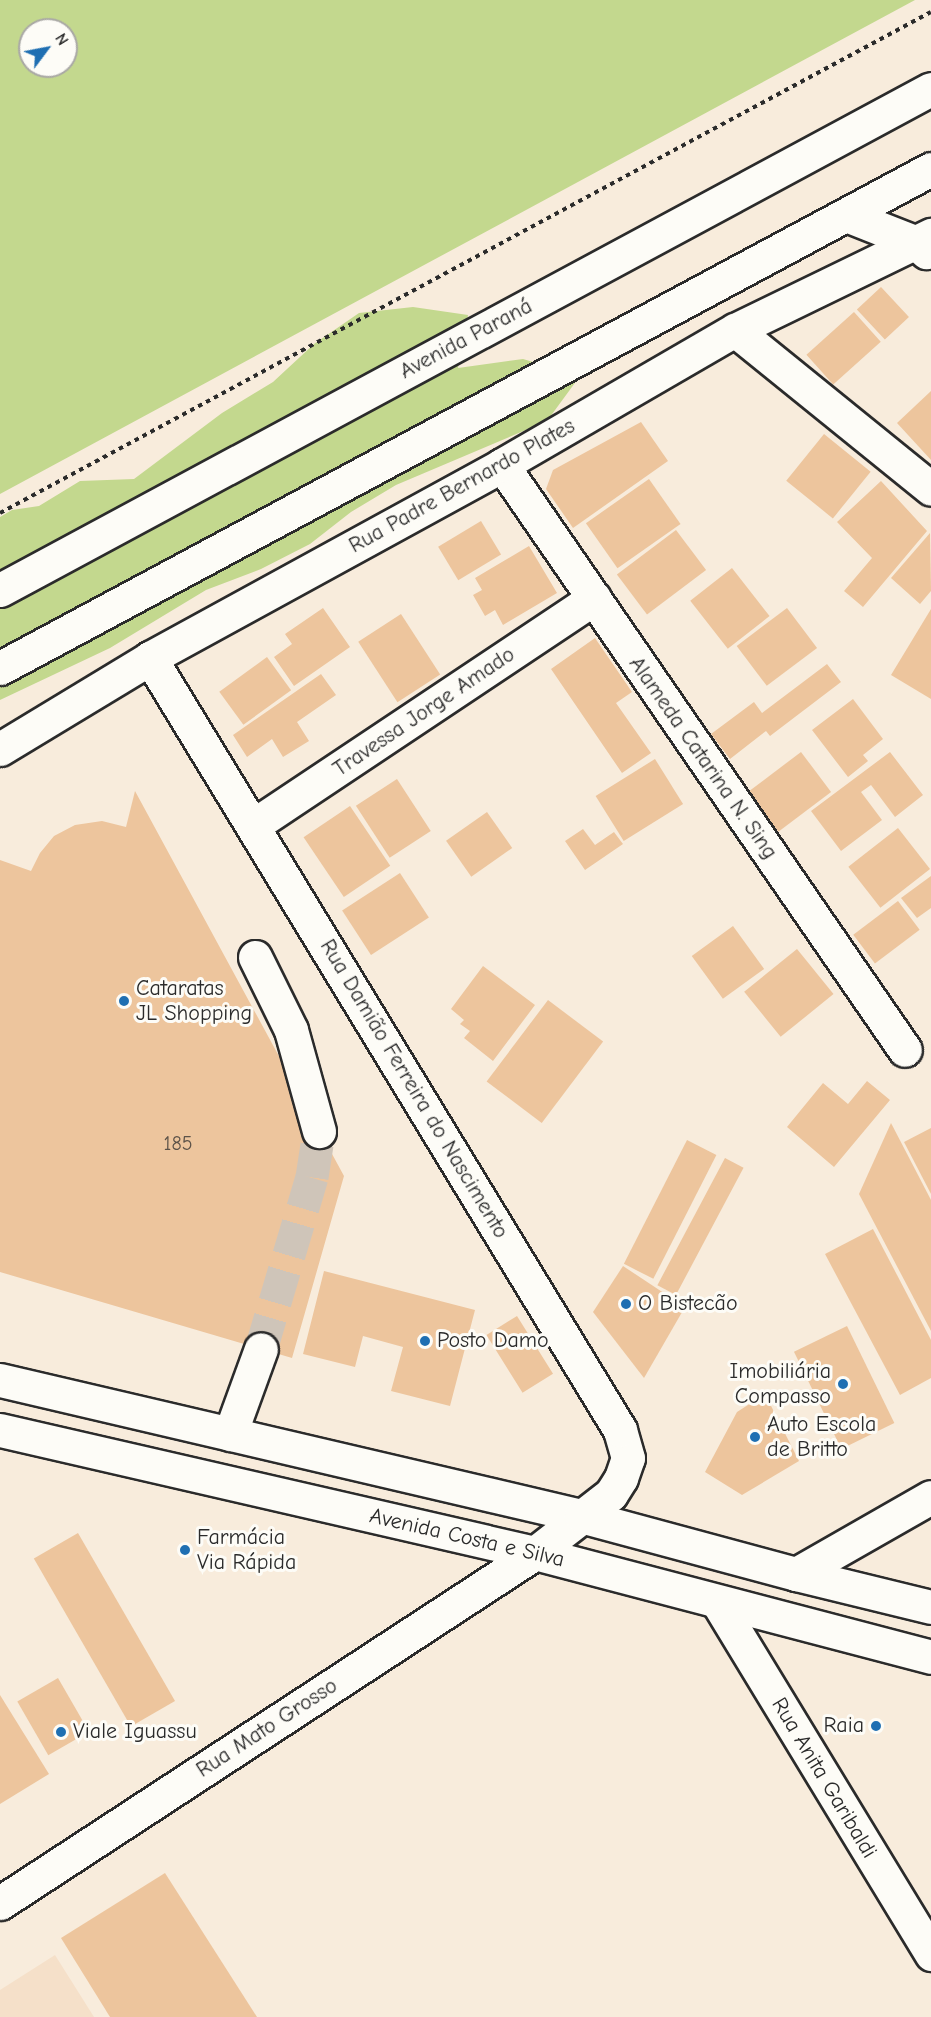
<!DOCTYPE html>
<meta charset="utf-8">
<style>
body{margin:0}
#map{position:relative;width:931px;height:2017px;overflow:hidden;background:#f8ecdc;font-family:"Comic Neue",sans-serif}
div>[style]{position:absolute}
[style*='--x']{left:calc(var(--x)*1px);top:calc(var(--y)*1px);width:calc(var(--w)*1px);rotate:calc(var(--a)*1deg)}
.built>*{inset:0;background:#f5e0c9}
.green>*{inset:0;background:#c3d88e}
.building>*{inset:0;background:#edc59d;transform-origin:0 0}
.minor-tunnel>*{height:33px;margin-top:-16.5px;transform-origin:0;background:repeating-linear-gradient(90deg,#cfc5b9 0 33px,transparent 0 49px)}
.path>*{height:4px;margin-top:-2px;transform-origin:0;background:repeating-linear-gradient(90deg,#2b2b2b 0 4.5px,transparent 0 9px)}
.roads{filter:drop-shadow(2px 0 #2b2b2b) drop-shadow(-2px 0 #2b2b2b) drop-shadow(0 2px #2b2b2b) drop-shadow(0 -2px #2b2b2b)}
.minor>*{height:33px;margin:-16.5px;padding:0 16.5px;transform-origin:16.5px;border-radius:16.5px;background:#fdfcf7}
.major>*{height:33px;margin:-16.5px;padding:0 16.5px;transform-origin:16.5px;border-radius:16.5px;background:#fdfcf7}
.dots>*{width:16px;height:16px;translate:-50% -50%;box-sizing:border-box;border:3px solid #fdfcf7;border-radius:50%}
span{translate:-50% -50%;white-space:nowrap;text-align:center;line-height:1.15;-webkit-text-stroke:6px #fdfcf7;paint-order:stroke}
.number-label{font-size:20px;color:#5c5248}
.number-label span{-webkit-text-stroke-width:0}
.street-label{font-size:22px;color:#2b2b2b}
.poi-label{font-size:22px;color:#2b2b2b}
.left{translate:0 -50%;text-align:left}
.right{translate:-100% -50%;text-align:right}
.north{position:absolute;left:18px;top:18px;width:60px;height:60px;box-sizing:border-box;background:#fdfcf7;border:2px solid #a9a8a5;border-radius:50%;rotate:58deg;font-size:16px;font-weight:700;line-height:24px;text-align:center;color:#2b2b2b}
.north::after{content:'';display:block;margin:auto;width:21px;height:27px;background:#1f6fb2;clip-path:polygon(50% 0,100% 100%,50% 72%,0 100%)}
</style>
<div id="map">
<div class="built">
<i style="clip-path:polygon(55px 1955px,94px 2017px,0 2017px,0 1990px)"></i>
</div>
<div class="green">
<i style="clip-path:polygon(evenodd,0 0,915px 0,0 494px,0 0,30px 30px,66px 30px,66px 66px,30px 66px,30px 30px)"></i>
<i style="clip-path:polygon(413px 307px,468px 315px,458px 368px,523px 359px,580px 376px,547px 421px,396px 485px,351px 512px,310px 544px,261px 569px,206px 590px,110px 648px,0 700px,0 517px,12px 510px,39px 506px,80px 481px,134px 479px,222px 413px,273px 382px,314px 344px,359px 313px)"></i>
</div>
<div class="building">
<i style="left:881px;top:287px;width:41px;height:33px;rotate:47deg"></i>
<i style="left:854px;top:312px;width:40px;height:64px;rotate:48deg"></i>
<i style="clip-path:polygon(931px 391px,931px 460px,897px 423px)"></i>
<i style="clip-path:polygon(641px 422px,668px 461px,573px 528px,546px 489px,553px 470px)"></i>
<i style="left:824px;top:434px;width:60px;height:60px;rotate:39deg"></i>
<i style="left:649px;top:479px;width:55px;height:77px;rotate:55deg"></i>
<i style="clip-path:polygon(881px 481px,927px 531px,863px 607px,844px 591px,872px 558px,837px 522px)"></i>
<i style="left:481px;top:521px;width:39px;height:50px;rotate:59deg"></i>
<i style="left:676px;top:530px;width:50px;height:74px;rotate:53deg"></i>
<i style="clip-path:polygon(930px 533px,931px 591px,920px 604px,891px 578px)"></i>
<i style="clip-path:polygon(529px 546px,557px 593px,503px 625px,495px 610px,485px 616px,473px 595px,482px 590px,475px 578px)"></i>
<i style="left:732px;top:568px;width:61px;height:53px;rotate:52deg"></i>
<i style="clip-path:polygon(323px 608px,350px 647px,294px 686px,274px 657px,292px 644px,285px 634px)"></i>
<i style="left:787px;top:608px;width:50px;height:63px;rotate:53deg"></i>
<i style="clip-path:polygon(931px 609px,931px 699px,891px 675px)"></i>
<i style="left:401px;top:614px;width:72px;height:51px;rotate:57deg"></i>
<i style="clip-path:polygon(595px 638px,632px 692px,616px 703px,651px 753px,622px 773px,551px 669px)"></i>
<i style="left:267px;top:657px;width:41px;height:59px;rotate:54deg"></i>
<i style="clip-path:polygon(827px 664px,841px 682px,770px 736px,766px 731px,730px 759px,711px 734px,754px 702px,762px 713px)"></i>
<i style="clip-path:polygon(321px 674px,336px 695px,297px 722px,309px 741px,283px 757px,272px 739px,247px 757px,233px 735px)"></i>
<i style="clip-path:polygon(853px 699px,883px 739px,863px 755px,868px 761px,848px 777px,812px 730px)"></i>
<i style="left:801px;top:752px;width:50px;height:66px;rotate:53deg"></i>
<i style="clip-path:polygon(890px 752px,923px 795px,895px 817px,871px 785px,861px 792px,882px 820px,841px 851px,811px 811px)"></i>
<i style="left:655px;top:759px;width:53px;height:70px;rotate:58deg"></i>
<i style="left:397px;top:779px;width:62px;height:49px;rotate:57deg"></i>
<i style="clip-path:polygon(135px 791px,344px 1176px,292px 1358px,0 1272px,0 860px,31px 871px,40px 853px,54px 836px,75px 825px,102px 821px,126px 827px)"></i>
<i style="left:350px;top:806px;width:72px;height:56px;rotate:56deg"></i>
<i style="left:487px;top:812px;width:44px;height:50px;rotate:55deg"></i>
<i style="left:898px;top:828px;width:52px;height:63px;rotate:52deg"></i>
<i style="clip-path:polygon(583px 829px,595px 845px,614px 832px,623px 844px,585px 870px,565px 841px)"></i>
<i style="left:400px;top:873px;width:53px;height:69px;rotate:57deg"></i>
<i style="clip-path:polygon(931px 876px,931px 908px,917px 918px,901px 898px)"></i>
<i style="left:898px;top:901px;width:36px;height:56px;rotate:53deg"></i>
<i style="left:733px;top:926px;width:53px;height:51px;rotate:54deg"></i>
<i style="left:797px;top:949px;width:58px;height:68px;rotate:51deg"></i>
<i style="clip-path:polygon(483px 966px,535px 1005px,493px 1061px,464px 1038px,470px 1031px,460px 1024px,464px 1020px,451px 1009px)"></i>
<i style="left:548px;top:1000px;width:69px;height:102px;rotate:37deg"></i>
<i style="clip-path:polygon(867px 1081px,890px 1100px,834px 1167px,787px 1127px,823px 1083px,848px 1104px)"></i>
<i style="clip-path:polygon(891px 1123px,931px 1200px,931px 1331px,859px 1194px)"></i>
<i style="clip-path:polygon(931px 1128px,931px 1194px,904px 1142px)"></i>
<i style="left:687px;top:1140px;width:33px;height:139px;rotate:27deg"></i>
<i style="left:725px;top:1158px;width:21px;height:144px;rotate:28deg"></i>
<i style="clip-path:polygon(873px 1229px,931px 1340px,931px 1378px,900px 1395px,825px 1254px)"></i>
<i style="clip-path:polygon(623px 1266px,685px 1307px,644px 1378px,593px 1312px)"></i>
<i style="clip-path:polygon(324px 1271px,475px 1310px,450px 1406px,391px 1391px,403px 1347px,363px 1336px,355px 1367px,303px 1354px)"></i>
<i style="left:517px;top:1316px;width:68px;height:36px;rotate:58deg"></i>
<i style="left:847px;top:1326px;width:108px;height:59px;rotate:64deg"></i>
<i style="clip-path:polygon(765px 1394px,799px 1461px,742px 1495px,705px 1472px,737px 1412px)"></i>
<i style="left:78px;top:1533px;width:194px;height:51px;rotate:60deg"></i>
<i style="left:58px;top:1678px;width:62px;height:47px;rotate:60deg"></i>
<i style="clip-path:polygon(0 1695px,49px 1774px,0 1804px)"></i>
<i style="clip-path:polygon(165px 1873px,257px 2017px,110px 2017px,61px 1938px)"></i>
</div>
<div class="minor-tunnel">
<i style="--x:261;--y:1349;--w:179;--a:-73.5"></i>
<i style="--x:312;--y:1177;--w:47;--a:-81.3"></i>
</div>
<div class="path">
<i style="--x:0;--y:513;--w:1057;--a:-28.29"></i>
</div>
<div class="roads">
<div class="minor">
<i style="--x:846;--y:215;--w:76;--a:21.5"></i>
<i style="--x:917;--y:243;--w:13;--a:45"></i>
<i style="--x:735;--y:330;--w:252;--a:39"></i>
<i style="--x:502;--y:465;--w:710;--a:55.44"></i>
<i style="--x:0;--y:749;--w:175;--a:-31.2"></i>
<i style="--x:150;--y:658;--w:401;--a:-28.7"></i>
<i style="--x:502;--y:465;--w:269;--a:-30.1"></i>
<i style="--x:735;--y:330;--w:218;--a:-25.9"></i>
<i style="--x:254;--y:825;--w:409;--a:-33.7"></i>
<i style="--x:255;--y:957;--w:81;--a:63.7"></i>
<i style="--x:291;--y:1030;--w:105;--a:74.5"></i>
<i style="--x:230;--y:1434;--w:90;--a:-70"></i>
<i style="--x:796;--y:1574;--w:155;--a:-29.7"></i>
<i style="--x:718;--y:1603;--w:411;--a:58.7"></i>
<i style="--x:0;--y:1903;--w:639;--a:-33.19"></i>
<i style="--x:535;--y:1553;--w:96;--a:-37.8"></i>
<i style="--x:611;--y:1494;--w:19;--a:-58"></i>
<i style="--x:621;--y:1478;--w:21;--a:-71"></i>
<i style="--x:628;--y:1458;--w:29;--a:-106"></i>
<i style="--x:620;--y:1430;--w:904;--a:-121.33"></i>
</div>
<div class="major">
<i style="--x:0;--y:590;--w:1057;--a:-28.29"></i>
<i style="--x:0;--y:668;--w:1056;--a:-28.19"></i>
<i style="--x:0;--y:1380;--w:597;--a:13.17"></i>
<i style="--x:581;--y:1516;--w:223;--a:15.1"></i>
<i style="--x:796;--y:1574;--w:139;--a:13.7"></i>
<i style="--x:0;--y:1430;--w:549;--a:12.95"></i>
<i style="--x:535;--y:1553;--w:409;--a:14.7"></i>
</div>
</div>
<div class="dots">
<i style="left:124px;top:1001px;background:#1f6fb2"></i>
<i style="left:626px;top:1304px;background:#1f6fb2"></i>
<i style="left:425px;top:1341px;background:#1f6fb2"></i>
<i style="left:843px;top:1384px;background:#1f6fb2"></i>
<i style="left:755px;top:1437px;background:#1f6fb2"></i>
<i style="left:185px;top:1550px;background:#1f6fb2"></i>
<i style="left:876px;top:1726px;background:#1f6fb2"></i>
<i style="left:61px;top:1732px;background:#1f6fb2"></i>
</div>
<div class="number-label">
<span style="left:178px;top:1143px">185</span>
</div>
<div class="street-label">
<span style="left:466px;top:339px;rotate:-28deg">Avenida Paraná</span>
<span style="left:462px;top:486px;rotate:-29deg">Rua Padre Bernardo Plates</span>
<span style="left:424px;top:712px;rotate:-34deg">Travessa Jorge Amado</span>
<span style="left:703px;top:758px;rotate:55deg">Alameda Catarina N. Sing</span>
<span style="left:414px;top:1089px;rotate:59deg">Rua Damião Ferreira do Nascimento</span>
<span style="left:467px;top:1538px;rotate:13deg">Avenida Costa e Silva</span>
<span style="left:267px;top:1728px;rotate:-33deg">Rua Mato Grosso</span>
<span style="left:824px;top:1778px;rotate:59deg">Rua Anita Garibaldi</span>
</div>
<div class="poi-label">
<span class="left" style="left:136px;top:1001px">Cataratas<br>JL Shopping</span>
<span class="left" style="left:638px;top:1304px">O Bistecão</span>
<span class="left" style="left:437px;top:1341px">Posto Damo</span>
<span class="right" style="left:831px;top:1384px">Imobiliária<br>Compasso</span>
<span class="left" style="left:767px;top:1437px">Auto Escola<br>de Britto</span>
<span class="left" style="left:197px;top:1550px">Farmácia<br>Via Rápida</span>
<span class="right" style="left:864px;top:1726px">Raia</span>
<span class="left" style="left:73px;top:1732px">Viale Iguassu</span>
</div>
<div class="north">N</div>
</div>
